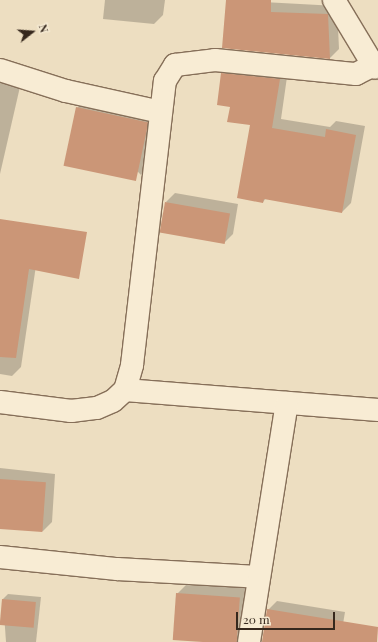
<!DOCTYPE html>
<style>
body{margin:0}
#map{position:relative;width:378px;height:642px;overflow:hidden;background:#eddec1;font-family:"Playfair Display",serif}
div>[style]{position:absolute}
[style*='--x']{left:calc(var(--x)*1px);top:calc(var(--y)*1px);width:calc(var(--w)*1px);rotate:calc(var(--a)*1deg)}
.shadow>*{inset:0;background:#0003}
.building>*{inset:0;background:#cb9677;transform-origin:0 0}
.roads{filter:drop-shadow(1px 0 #866f59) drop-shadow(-1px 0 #866f59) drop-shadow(0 1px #866f59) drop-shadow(0 -1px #866f59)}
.street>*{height:22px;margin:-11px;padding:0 11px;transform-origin:11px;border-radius:11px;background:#f8ecd4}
span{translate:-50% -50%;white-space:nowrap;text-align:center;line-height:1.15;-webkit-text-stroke:3px #f5e9d1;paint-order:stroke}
.north{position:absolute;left:12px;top:12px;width:40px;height:40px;-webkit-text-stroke:3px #f5e9d1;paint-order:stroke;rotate:73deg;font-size:11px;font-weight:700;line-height:16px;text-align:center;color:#36281d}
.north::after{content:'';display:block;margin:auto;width:14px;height:18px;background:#36281d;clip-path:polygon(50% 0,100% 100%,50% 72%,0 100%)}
.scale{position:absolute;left:236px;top:612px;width:99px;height:18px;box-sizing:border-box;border:2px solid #36281d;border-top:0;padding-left:5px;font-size:12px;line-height:14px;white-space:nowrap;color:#36281d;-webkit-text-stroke:3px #f5e9d1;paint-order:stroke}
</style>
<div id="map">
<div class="shadow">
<i style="clip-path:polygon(105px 0,165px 0,163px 15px,154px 24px,103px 19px)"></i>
<i style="clip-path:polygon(227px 0,337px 6px,339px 49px,330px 58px)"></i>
<i style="clip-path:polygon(231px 64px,288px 70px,281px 119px,330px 127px,336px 121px,365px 126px,351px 203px,342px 212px,266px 198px,263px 202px,251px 125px,231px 106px,222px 74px)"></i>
<i style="clip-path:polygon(0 73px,22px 78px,0 174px)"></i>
<i style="clip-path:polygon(86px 99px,156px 113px,150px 166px,141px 175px,77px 108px)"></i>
<i style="clip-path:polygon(175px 193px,238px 204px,233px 234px,224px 243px,166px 202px)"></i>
<i style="clip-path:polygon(0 248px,38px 252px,21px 367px,12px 376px,0 374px)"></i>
<i style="clip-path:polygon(0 468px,55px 474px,52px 522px,43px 531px,0 528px)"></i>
<i style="clip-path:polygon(186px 585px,249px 588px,246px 633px,237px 642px,174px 639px,177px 594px)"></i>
<i style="clip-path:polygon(8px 594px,41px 597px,36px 642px,6px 642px,3px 599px)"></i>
<i style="clip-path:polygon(277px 601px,345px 612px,340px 642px,263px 642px,268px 610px)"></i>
</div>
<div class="building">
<i style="clip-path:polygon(226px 0,271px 0,271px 12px,328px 14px,330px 59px,222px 48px)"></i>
<i style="clip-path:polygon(221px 73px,280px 79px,272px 128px,325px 137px,326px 129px,356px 135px,342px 213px,264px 199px,263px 203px,237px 198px,250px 125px,227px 122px,230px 107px,217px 105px)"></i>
<i style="left:76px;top:107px;width:74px;height:60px;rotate:12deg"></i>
<i style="left:165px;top:202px;width:66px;height:31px;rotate:10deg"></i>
<i style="clip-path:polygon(0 219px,87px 232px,79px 279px,29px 269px,16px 358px,0 357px)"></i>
<i style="left:0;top:479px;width:46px;height:50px;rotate:4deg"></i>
<i style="left:176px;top:593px;width:64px;height:47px;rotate:4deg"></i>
<i style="left:2px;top:599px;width:34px;height:26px;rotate:5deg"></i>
<i style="clip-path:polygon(267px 609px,378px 627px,377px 642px,262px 642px)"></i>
</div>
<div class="roads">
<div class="street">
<i style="--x:334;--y:0;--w:79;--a:58.9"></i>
<i style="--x:0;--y:70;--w:69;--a:17.7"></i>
<i style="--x:66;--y:91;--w:97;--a:12.5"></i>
<i style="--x:125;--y:390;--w:254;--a:4.5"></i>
<i style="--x:0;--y:402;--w:72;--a:7.2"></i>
<i style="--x:71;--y:411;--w:26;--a:-7"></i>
<i style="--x:97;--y:408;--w:17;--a:-24"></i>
<i style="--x:113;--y:401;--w:16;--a:-43"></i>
<i style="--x:125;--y:390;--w:26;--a:-74"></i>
<i style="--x:132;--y:365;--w:286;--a:-83.4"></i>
<i style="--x:165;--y:81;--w:19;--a:-58"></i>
<i style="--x:175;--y:65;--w:40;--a:-7.1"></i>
<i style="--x:215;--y:60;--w:142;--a:5.7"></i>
<i style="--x:356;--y:74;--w:25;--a:-27"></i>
<i style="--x:0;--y:557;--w:118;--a:5.9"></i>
<i style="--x:117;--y:569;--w:141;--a:3.2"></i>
<i style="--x:249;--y:642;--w:242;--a:-81"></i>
</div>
</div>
<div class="north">N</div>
<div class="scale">20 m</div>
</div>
